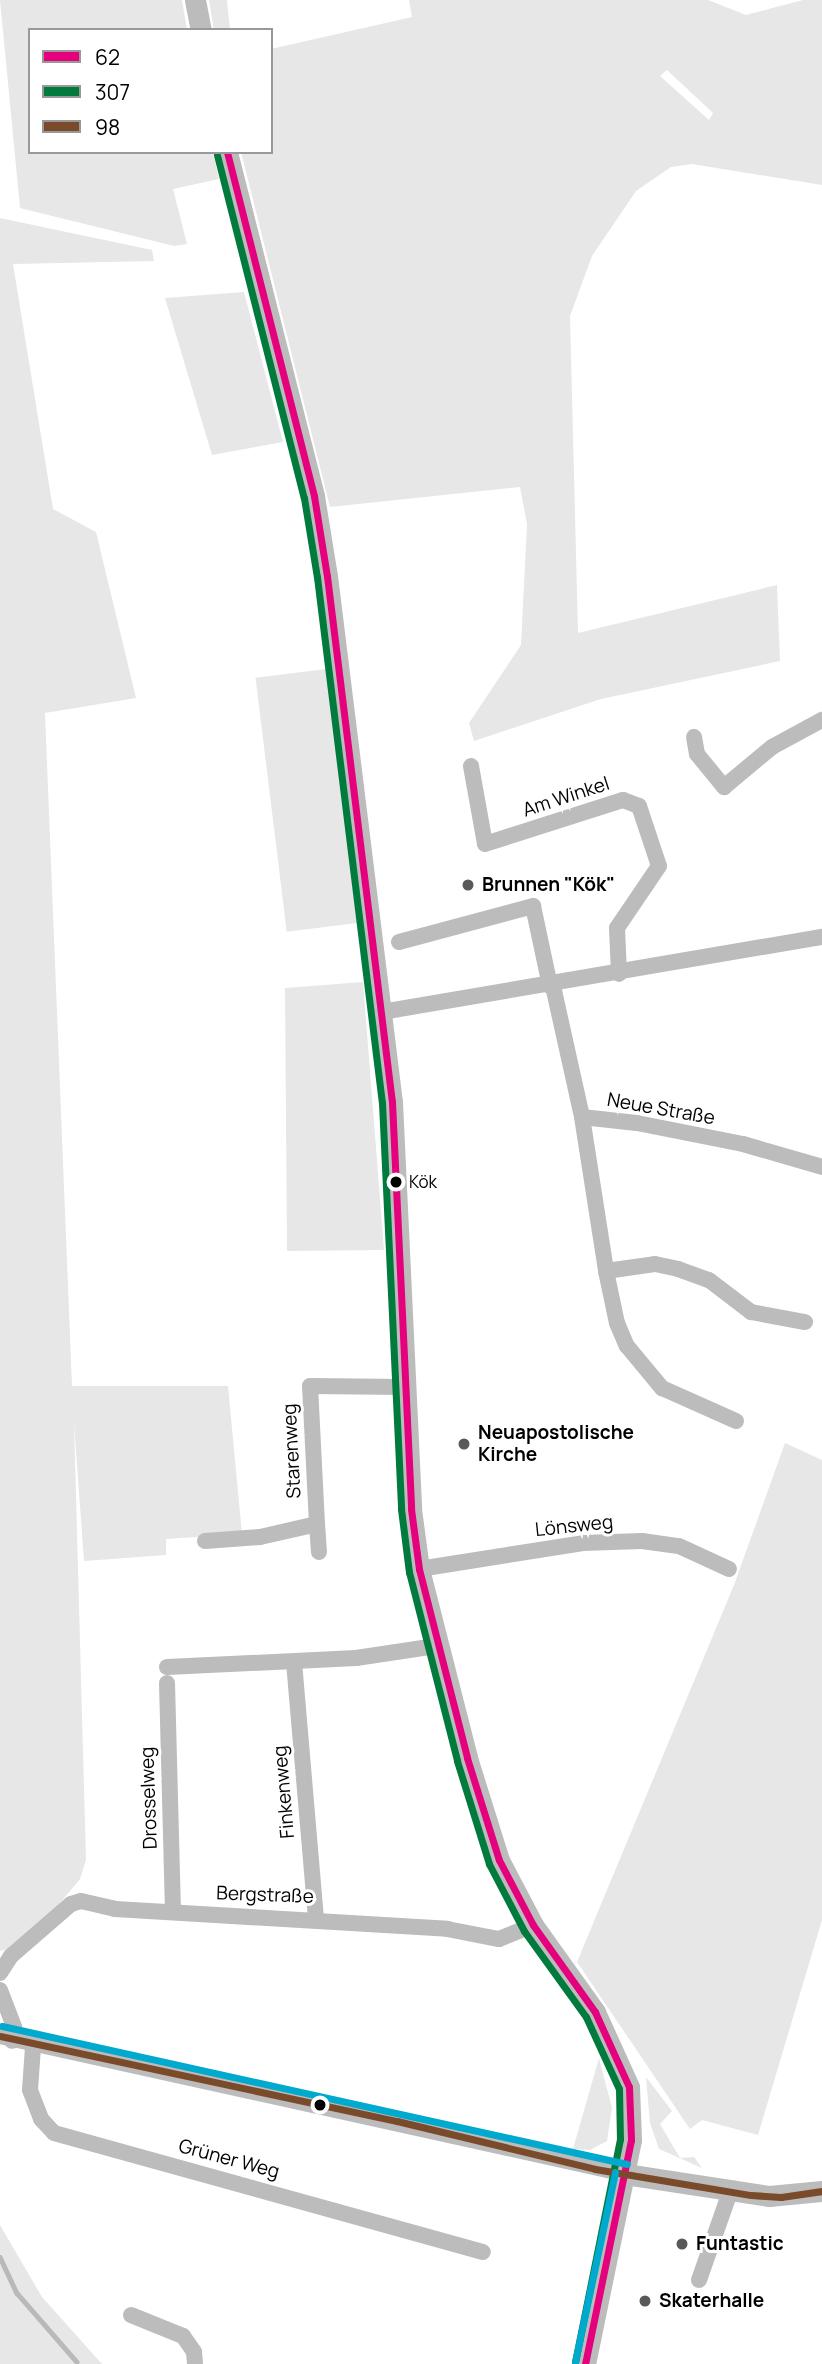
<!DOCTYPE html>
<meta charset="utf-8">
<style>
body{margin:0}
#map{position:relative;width:822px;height:2364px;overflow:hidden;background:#fff;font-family:Manrope,sans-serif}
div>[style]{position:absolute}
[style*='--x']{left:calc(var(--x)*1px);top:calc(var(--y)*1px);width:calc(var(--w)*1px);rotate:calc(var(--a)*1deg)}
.green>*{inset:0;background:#e7e7e7;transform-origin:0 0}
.stream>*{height:4.5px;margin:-2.25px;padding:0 2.25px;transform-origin:2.25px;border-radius:2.25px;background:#b9b9b9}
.minor>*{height:16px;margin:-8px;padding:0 8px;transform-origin:8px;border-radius:8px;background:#bcbcbc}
.major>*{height:21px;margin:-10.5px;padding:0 10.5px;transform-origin:10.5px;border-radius:10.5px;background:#bcbcbc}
.bus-1>*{height:7px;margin:-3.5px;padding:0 3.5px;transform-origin:3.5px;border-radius:3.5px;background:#e5007d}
.bus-2>*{height:7px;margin:-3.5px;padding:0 3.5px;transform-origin:3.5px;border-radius:3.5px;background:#007b3d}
.bus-3>*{height:7px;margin:-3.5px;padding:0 3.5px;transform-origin:3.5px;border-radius:3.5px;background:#7a4b2a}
.bus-4>*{height:7px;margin:-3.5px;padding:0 3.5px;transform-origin:3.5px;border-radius:3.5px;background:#00a9ce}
.dots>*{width:19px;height:19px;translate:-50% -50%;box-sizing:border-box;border:4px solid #fff;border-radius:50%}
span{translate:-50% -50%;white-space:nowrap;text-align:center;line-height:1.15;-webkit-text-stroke:6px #fff;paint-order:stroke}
.bus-label{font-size:17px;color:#000}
.left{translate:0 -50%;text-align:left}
.street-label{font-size:19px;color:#000}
.poi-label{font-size:19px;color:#000;font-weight:700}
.legend{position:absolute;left:28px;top:28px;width:245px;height:126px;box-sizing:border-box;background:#fff;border:2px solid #999;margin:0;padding:9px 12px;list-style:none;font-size:21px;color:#000}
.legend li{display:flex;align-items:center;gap:14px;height:35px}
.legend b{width:35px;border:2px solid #999}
</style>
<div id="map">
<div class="green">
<i style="clip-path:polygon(0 0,182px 0,187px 30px,30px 30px,30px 152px,213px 152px,219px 179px,173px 189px,187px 244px,174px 246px,20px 208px)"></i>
<i style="clip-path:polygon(209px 0,227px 0,230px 30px,214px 30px)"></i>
<i style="clip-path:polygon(evenodd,409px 0,708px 0,746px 15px,803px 0,822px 0,822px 185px,692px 164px,671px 167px,636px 191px,592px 256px,570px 316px,578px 633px,777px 585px,780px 661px,601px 699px,474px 741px,469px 723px,521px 645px,527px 524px,520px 487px,330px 507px,241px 152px,271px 152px,271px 49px,412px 17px,409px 0,667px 70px,713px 113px,709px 120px,660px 76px,667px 70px)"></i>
<i style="clip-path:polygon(0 218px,152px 250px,154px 261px,13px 264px,53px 509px,96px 532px,136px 698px,45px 713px,72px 1386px,228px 1386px,242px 1534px,166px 1539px,166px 1555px,84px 1561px,74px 1423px,86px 1860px,80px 1879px,40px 1927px,13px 1948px,0 1951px)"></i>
<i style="clip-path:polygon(244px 292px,283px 442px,212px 455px,165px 298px)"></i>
<i style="left:326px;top:669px;width:256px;height:71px;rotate:83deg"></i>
<i style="clip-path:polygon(363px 982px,384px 1250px,287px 1251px,285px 988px)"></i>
<i style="clip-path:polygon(785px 1443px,822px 1460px,822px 1920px,758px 2135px,702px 2120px,690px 2129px,577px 1962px,734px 1585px)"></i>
<i style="clip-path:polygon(599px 2058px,612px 2108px,607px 2141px,590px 2150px,573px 2149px)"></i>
<i style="clip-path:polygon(646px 2077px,672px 2111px,660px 2124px,680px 2158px,694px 2157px,702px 2168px,659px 2149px,650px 2123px)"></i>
<i style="clip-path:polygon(0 2225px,42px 2297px,102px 2364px,0 2364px)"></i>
</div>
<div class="stream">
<i style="--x:0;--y:2257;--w:40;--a:65"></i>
<i style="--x:17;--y:2293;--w:91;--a:49"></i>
</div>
<div class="minor">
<i style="--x:694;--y:737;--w:17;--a:80"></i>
<i style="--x:697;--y:754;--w:43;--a:50.7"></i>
<i style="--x:724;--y:787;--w:62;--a:-39.8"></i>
<i style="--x:772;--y:747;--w:57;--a:-28.4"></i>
<i style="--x:471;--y:766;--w:79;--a:79.8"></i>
<i style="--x:485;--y:844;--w:145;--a:-17.7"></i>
<i style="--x:623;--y:800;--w:17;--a:21"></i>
<i style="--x:639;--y:806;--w:63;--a:71.6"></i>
<i style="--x:659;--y:866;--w:75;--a:124.1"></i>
<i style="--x:617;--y:928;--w:46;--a:87.5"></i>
<i style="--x:399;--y:942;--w:139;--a:-15"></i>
<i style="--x:533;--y:906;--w:82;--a:78"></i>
<i style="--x:553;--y:986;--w:134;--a:77.5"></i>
<i style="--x:582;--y:1117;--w:55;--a:6.2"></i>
<i style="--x:637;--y:1123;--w:108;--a:11.2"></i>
<i style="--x:743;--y:1144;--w:82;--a:16.2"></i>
<i style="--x:382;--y:1012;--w:446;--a:-9.7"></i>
<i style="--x:582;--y:1117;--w:156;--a:81.1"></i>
<i style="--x:606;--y:1271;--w:53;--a:78.1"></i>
<i style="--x:617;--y:1323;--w:25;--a:67"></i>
<i style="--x:627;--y:1346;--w:55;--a:50.2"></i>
<i style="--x:662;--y:1388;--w:81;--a:24"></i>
<i style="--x:606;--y:1271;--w:49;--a:-8.1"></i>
<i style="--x:655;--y:1264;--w:24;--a:12"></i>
<i style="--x:678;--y:1269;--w:33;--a:20"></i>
<i style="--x:709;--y:1280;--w:53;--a:37.3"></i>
<i style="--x:751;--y:1312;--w:55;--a:10.5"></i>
<i style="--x:317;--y:1524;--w:28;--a:86"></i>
<i style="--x:205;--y:1541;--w:55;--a:-4.2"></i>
<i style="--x:260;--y:1537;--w:58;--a:-12.8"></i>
<i style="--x:317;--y:1524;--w:138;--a:-92.9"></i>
<i style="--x:310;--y:1386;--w:95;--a:0.6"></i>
<i style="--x:419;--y:1569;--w:166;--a:-9"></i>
<i style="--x:583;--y:1543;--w:59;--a:-1.9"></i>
<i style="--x:642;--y:1541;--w:37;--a:8"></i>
<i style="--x:679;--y:1546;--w:55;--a:24.7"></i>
<i style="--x:294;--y:1662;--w:257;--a:85.1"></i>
<i style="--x:167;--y:1667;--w:189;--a:-2.7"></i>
<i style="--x:356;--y:1658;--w:81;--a:-8.5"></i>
<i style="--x:167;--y:1683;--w:229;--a:88.5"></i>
<i style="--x:0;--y:1973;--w:20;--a:-57"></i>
<i style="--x:11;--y:1956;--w:79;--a:-40.9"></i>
<i style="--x:71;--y:1904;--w:10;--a:-17"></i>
<i style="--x:81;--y:1901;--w:35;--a:13"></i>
<i style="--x:115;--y:1909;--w:333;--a:3.4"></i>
<i style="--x:447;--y:1929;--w:53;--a:10.9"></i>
<i style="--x:499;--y:1939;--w:37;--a:-22"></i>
<i style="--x:0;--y:1990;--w:40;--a:69"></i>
<i style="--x:14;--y:2027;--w:14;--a:98"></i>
<i style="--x:0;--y:2036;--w:640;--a:12.45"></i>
<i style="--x:33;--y:2047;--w:43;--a:94"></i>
<i style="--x:30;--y:2090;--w:31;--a:69"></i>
<i style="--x:41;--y:2119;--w:19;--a:47"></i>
<i style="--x:54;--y:2133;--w:445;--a:15.5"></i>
<i style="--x:699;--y:2280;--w:93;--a:-70.6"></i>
<i style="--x:131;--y:2315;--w:56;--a:22"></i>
<i style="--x:183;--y:2336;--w:19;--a:55"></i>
<i style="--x:194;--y:2352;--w:12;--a:85"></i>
</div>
<div class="major">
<i style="--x:195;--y:0;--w:31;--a:79"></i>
<i style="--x:227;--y:152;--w:355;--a:75.8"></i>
<i style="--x:314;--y:496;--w:81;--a:80.8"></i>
<i style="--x:327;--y:576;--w:530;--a:82.96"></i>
<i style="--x:392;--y:1102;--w:407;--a:87.3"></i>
<i style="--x:411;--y:1509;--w:61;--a:82.4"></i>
<i style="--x:419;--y:1569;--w:195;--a:75.7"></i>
<i style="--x:467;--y:1758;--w:107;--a:72.6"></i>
<i style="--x:499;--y:1860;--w:73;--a:62.4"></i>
<i style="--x:533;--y:1925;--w:107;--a:54.5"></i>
<i style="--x:595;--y:2012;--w:82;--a:65.6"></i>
<i style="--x:629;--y:2087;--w:53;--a:87.8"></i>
<i style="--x:631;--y:2140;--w:229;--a:101.6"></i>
<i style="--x:625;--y:2174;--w:146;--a:8.7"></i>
<i style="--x:769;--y:2196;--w:53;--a:-5.4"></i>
</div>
<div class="bus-1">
<i style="--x:227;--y:152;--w:355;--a:75.8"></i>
<i style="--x:314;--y:496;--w:81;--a:80.8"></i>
<i style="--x:327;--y:576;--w:530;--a:82.96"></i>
<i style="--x:392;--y:1102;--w:407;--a:87.3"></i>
<i style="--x:411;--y:1509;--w:61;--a:82.4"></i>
<i style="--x:419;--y:1569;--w:195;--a:75.7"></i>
<i style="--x:467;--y:1758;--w:107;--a:72.6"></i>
<i style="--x:499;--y:1860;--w:73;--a:62.4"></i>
<i style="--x:533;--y:1925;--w:107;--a:54.5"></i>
<i style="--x:595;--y:2012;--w:82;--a:65.6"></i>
<i style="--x:629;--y:2087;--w:53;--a:87.8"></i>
<i style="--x:631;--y:2140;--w:229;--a:101.6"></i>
</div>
<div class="bus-2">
<i style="--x:217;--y:155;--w:354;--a:75.8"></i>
<i style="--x:304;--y:498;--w:80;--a:80.7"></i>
<i style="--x:317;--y:577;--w:530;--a:82.96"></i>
<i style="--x:382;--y:1103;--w:406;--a:87.3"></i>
<i style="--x:401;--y:1509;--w:64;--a:82.8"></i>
<i style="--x:409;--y:1572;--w:195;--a:75.7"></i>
<i style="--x:457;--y:1761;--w:108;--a:72.7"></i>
<i style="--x:489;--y:1864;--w:76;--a:62.4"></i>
<i style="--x:524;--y:1931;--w:106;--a:54.2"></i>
<i style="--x:586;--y:2017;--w:79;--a:65.4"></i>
<i style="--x:619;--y:2089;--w:50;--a:88.9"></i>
<i style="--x:620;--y:2139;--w:227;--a:101.4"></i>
</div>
<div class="bus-3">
<i style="--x:0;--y:2036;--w:406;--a:12.1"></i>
<i style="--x:397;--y:2121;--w:204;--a:13.6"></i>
<i style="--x:595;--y:2169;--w:158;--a:9.5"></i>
<i style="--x:751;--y:2195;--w:30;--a:4"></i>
<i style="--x:781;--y:2197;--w:41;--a:-8.3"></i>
</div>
<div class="bus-4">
<i style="--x:2;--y:2026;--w:640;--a:12.45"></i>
<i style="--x:575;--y:2362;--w:194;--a:-78.1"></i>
</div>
<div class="dots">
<i style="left:468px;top:885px;background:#595959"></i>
<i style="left:396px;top:1182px;background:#000"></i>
<i style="left:464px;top:1444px;background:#595959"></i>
<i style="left:320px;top:2105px;background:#000"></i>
<i style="left:682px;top:2244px;background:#595959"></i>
<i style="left:645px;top:2301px;background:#595959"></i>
</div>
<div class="bus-label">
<span class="left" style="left:409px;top:1182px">Kök</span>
</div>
<div class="street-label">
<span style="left:566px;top:797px;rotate:-18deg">Am Winkel</span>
<span style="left:661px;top:1109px;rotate:10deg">Neue Straße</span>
<span style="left:292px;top:1451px;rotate:-93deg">Starenweg</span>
<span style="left:574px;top:1526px;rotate:-6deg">Lönsweg</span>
<span style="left:284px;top:1792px;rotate:-95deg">Finkenweg</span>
<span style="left:149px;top:1798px;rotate:-92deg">Drosselweg</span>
<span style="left:265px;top:1895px;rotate:2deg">Bergstraße</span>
<span style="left:229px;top:2159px;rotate:15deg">Grüner Weg</span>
</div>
<div class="poi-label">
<span class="left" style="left:482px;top:885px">Brunnen "Kök"</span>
<span class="left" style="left:478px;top:1444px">Neuapostolische<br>Kirche</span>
<span class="left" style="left:696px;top:2244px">Funtastic</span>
<span class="left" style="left:659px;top:2301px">Skaterhalle</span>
</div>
<ul class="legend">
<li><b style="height:9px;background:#e5007d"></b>62</li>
<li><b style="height:9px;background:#007b3d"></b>307</li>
<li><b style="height:9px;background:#7a4b2a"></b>98</li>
</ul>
</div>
